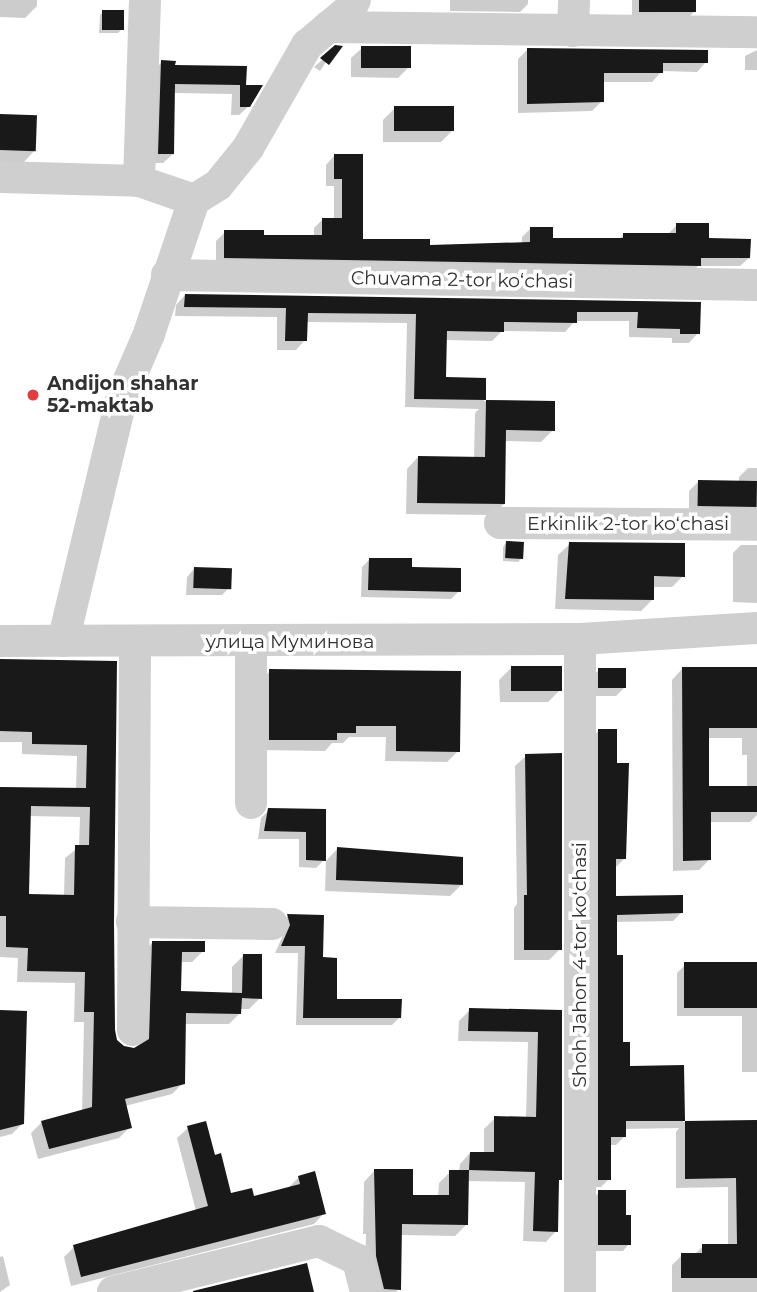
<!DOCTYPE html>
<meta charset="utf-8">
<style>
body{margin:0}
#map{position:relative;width:757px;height:1292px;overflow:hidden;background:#fff;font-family:Montserrat,sans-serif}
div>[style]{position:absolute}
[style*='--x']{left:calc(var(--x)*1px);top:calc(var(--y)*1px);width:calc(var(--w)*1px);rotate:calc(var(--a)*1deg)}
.shadow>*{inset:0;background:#0003}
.building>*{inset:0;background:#191919;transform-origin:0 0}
.minor>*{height:32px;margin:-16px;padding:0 16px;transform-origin:16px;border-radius:16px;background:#cfcfcf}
.dots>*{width:19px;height:19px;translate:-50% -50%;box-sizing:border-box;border:4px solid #fff;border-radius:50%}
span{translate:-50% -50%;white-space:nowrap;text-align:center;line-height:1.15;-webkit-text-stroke:7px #fff;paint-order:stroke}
.street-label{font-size:19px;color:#323232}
.poi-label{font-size:19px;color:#323232;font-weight:700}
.left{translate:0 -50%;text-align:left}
</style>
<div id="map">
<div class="shadow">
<i style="clip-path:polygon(0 0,37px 0,37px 6px,25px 18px,0 17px)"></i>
<i style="clip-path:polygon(450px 0,528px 0,528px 4px,520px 12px,450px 11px)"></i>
<i style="clip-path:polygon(632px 0,694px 0,694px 12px,686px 20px,632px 19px)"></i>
<i style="clip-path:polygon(103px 12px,121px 30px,118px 33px,99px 33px,100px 15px)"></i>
<i style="clip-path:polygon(336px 47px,320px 71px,314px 67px,322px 60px)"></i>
<i style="clip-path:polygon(362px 48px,409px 67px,398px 78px,351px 77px,351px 58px)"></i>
<i style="clip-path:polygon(528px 49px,706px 62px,697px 72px,662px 71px,652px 82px,602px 82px,602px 101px,592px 111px,518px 113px,518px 59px)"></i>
<i style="clip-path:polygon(757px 50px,757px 70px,745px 70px,745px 56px)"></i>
<i style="clip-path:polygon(162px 62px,174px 67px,245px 67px,244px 87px,249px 106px,239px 115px,231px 115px,232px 94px,174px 93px,173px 154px,163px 163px,150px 163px,153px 71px)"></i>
<i style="clip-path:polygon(395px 108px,453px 130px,441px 142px,383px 142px,383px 120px)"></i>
<i style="clip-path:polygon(0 116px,35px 150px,23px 163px,0 162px)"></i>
<i style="clip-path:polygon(334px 156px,361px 156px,361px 240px,428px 247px,522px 244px,522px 237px,531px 228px,551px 240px,618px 240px,623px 235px,668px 234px,677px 225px,749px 258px,740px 266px,698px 266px,691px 274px,216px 266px,216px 241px,225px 232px,262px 237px,314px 237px,314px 228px,323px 219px,334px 219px,334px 186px,326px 186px,326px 165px)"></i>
<i style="clip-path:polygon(185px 295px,699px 304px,698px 333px,689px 343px,672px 343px,672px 338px,629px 337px,629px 321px,575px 321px,565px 332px,502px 331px,492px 341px,445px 340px,445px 378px,484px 379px,484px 401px,553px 403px,553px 430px,541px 442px,504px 441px,504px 504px,492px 515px,406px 514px,407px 469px,418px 457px,474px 458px,475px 413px,479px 409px,405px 407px,407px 323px,306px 322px,305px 340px,296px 350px,277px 350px,277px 317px,175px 316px,176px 305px)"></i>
<i style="clip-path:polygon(748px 468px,757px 468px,757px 520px,689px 514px,689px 491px,698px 482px,739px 483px,739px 477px)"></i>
<i style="clip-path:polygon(506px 543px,522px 558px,518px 562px,503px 561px,503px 547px)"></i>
<i style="clip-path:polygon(570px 544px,683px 576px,672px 587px,652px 587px,652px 600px,641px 611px,555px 609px,558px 555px)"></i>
<i style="clip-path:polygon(741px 545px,757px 545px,757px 603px,733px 602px,733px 553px)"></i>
<i style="clip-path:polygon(370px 559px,410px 569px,459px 591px,451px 599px,361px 597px,362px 567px)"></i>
<i style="clip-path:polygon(194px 569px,230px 587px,222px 595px,186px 595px,187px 577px)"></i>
<i style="clip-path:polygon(evenodd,0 662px,115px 663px,112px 922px,115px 1039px,122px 1047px,139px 1049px,142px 953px,153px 942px,203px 951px,192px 962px,180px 962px,179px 993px,232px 994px,232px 967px,243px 956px,260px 998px,249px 1009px,240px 1009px,240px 1013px,229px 1024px,184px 1024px,183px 1083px,172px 1094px,125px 1106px,130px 1127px,119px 1138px,38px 1159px,31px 1133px,42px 1122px,82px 1112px,84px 1022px,74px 1022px,75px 983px,17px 982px,18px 958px,0 957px,0 788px,76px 790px,77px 756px,22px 754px,22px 742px,0 742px,0 662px,29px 816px,80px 817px,79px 847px,65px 858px,64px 896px,27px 895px,29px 816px)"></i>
<i style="clip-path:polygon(511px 668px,560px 690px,548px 702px,500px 702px,499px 680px)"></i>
<i style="clip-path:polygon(evenodd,682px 669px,757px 670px,757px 815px,750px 822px,709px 822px,710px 859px,699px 870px,673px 871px,672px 680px,682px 669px,707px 738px,742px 738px,742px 755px,747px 755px,747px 788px,707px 788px,707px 738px)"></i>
<i style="clip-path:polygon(599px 670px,624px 688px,616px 696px,591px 696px,591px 677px)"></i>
<i style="clip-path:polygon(270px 671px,458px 751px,447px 762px,385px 761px,386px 737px,349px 737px,343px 743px,332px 743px,325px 751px,259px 750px,259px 682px)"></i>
<i style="clip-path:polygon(599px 730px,615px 765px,624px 859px,616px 867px,614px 897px,682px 912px,673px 921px,615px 922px,622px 1044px,629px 1067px,683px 1067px,683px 1122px,757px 1122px,757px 1292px,672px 1292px,672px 1265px,682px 1255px,694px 1255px,703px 1246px,728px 1246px,728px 1187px,676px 1188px,676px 1132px,679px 1128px,624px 1129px,624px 1137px,616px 1145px,609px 1145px,609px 1179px,601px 1187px,591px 1187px,591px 739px)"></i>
<i style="clip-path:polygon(526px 756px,560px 949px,549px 960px,514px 960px,514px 908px,517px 904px,515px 766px)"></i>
<i style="clip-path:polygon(269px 810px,324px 810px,324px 860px,316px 868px,299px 867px,299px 839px,258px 839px,261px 818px)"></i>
<i style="clip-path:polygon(337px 849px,462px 884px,450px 896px,325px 891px,326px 861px)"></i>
<i style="clip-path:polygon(288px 916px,321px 959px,335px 1000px,400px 1017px,392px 1025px,296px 1025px,298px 953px,275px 953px,284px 933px,281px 923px)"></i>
<i style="clip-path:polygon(757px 964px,757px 1072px,742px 1072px,742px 1016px,677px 1016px,677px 973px,685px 965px)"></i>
<i style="clip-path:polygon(470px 1010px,560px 1012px,556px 1231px,546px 1242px,523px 1241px,525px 1182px,467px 1181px,466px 1225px,455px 1236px,400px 1235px,399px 1289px,396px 1292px,371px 1292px,365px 1269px,366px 1234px,363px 1234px,364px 1182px,375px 1170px,411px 1196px,438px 1197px,439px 1183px,450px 1172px,459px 1172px,460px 1164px,470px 1153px,484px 1154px,484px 1129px,495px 1118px,526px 1118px,528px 1042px,458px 1041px,459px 1021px)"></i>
<i style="clip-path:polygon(0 1012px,23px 1123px,12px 1134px,0 1137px)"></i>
<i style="clip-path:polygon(188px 1128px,214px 1157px,229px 1195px,252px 1198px,288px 1188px,299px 1177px,324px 1213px,314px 1224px,71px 1286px,64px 1257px,74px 1247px,196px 1211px,177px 1138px)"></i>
<i style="clip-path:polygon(599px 1192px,624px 1217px,629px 1244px,623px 1251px,593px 1251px,593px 1199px)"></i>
<i style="clip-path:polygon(3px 1256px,10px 1285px,0 1292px,0 1257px)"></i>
</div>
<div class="building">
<i style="left:639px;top:0;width:57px;height:12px"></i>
<i style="left:102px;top:10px;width:22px;height:20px"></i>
<i style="clip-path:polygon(335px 45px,343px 46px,329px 65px,320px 58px)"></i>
<i style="left:361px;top:46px;width:50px;height:22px"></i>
<i style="clip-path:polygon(527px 48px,708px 50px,708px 63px,663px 63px,663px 73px,604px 73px,604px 102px,527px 104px)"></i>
<i style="clip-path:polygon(161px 60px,176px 61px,175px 65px,247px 66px,246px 85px,263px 85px,250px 107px,240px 107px,240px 85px,175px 84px,174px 154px,158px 154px)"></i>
<i style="left:394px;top:106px;width:60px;height:25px"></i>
<i style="left:0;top:114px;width:37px;height:36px;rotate:2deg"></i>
<i style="clip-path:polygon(334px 154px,363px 154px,363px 239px,430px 239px,430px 245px,530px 242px,530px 227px,553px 227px,553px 238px,623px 238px,623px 233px,676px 233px,676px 223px,709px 223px,709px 238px,751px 239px,750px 258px,701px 258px,701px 266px,224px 258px,224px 230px,264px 230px,264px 235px,322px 235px,322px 218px,342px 218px,342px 179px,334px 179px)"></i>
<i style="clip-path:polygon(185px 294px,701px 302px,700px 334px,680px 334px,680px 329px,637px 328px,638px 312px,577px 312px,577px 323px,504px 322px,504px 332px,447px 331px,446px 377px,486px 378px,486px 400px,414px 399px,416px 314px,308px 313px,307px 341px,285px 341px,286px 308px,184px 307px)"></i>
<i style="clip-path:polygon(486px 400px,555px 401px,555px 431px,506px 430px,505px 504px,417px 503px,418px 456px,485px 457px)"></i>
<i style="left:698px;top:480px;width:59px;height:26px;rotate:1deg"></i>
<i style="left:506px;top:541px;width:18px;height:17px;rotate:3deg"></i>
<i style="clip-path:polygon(569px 542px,685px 543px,685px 577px,654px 576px,654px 600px,565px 599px)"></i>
<i style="clip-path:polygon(369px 558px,412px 558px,412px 567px,461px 568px,461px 592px,368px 590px)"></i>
<i style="left:194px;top:567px;width:38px;height:21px;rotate:2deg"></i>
<i style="clip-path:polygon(evenodd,0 659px,117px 661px,114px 922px,115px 1030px,117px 1040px,124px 1046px,134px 1048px,149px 1039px,152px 941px,205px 941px,205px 952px,182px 952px,181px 991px,242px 993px,243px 954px,262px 954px,262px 999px,242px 998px,241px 1014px,186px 1013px,185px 1084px,125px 1099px,132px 1128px,49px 1149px,41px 1121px,92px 1107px,94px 1012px,84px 1012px,85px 972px,27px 971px,28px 948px,6px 947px,6px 916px,0 916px,0 787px,86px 788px,87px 745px,32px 744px,32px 732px,0 731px,0 659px,31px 806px,90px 807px,89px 845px,75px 845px,74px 895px,29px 894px,31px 806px)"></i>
<i style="left:511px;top:666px;width:51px;height:25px"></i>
<i style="clip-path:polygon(682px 667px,757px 667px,757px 728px,709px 728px,709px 786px,757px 786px,757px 812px,711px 812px,711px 860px,683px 861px)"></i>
<i style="left:598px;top:668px;width:28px;height:20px"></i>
<i style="clip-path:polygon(269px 669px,461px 671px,460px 752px,396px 751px,396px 726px,356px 726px,356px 733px,337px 733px,337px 740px,269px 740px)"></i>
<i style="clip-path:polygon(598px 729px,617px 729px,617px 763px,629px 763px,626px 859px,616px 859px,616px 896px,683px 895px,683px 913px,617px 915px,617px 955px,623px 955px,623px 1042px,630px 1042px,630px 1066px,684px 1065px,685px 1121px,626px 1121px,626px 1137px,611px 1137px,611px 1180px,598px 1180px)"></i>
<i style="clip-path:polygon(562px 753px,562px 950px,524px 950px,524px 895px,527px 895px,525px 754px)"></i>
<i style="clip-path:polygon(268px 808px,326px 809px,326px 861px,306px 860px,306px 832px,264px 831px)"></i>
<i style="clip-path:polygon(337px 847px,463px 857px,463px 885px,336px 880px)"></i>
<i style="clip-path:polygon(287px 914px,324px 915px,323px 957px,337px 958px,337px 999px,402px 999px,401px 1018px,303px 1018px,305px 946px,281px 946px,290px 925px)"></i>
<i style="left:757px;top:962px;width:46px;height:73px;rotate:90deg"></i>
<i style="clip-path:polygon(469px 1008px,562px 1010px,562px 1180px,559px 1180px,558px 1232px,533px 1231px,535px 1172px,469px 1170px,470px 1152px,494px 1152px,494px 1116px,536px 1117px,538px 1032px,468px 1031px)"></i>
<i style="clip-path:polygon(0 1010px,27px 1011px,24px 1124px,0 1130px)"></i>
<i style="clip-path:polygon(757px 1120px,757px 1278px,681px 1278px,681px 1253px,702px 1253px,702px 1244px,737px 1244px,736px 1178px,685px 1179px,685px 1121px)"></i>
<i style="clip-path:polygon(206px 1121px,215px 1155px,221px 1153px,231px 1193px,252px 1188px,254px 1196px,300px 1184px,298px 1176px,315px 1171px,326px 1214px,81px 1277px,73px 1245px,208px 1206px,187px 1126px)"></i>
<i style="clip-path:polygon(374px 1169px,413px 1169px,413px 1195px,449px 1195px,449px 1170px,469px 1170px,468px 1225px,402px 1224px,401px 1290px,384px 1289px,376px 1256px)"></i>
<i style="clip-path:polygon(598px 1190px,626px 1190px,626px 1215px,631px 1215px,631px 1245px,598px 1245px)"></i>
<i style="clip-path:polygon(307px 1263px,314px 1292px,193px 1292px,193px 1291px)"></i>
</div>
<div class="minor">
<i style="--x:328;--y:27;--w:429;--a:0.7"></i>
<i style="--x:573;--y:31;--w:31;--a:-88"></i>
<i style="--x:0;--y:177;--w:139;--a:1.6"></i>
<i style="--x:139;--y:181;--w:58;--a:19.1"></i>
<i style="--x:194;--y:200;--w:141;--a:108.6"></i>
<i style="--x:149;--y:334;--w:68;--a:113.5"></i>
<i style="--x:122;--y:396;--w:252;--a:103.5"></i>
<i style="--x:139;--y:181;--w:181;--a:-88.1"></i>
<i style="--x:194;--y:200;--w:28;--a:-32"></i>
<i style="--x:218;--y:185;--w:48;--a:-51"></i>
<i style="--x:248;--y:148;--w:119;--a:-60.2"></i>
<i style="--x:307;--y:45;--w:56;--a:-39.9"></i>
<i style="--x:350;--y:9;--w:10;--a:-61"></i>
<i style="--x:167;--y:275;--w:590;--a:0.97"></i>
<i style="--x:500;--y:523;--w:257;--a:0.4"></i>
<i style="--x:580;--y:639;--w:653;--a:90"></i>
<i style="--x:0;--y:641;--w:580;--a:-0.2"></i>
<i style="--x:580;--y:639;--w:177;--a:-3.6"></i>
<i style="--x:251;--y:643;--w:160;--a:90"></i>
<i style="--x:132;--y:922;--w:140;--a:0.8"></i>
<i style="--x:133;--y:1030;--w:388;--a:-89.7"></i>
<i style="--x:113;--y:1292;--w:212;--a:-13.9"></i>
<i style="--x:319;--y:1241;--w:43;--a:26"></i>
<i style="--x:358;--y:1260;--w:33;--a:76"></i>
</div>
<div class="dots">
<i style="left:33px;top:395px;background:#e33b3e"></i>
</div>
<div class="street-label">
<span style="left:462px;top:280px;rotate:1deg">Chuvama 2-tor koʻchasi</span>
<span style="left:628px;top:524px">Erkinlik 2-tor koʻchasi</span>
<span style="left:290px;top:642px">улица Муминова</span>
<span style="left:580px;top:965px;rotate:-90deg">Shoh Jahon 4-tor koʻchasi</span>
</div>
<div class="poi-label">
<span class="left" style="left:47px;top:395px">Andijon shahar<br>52-maktab</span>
</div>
</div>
